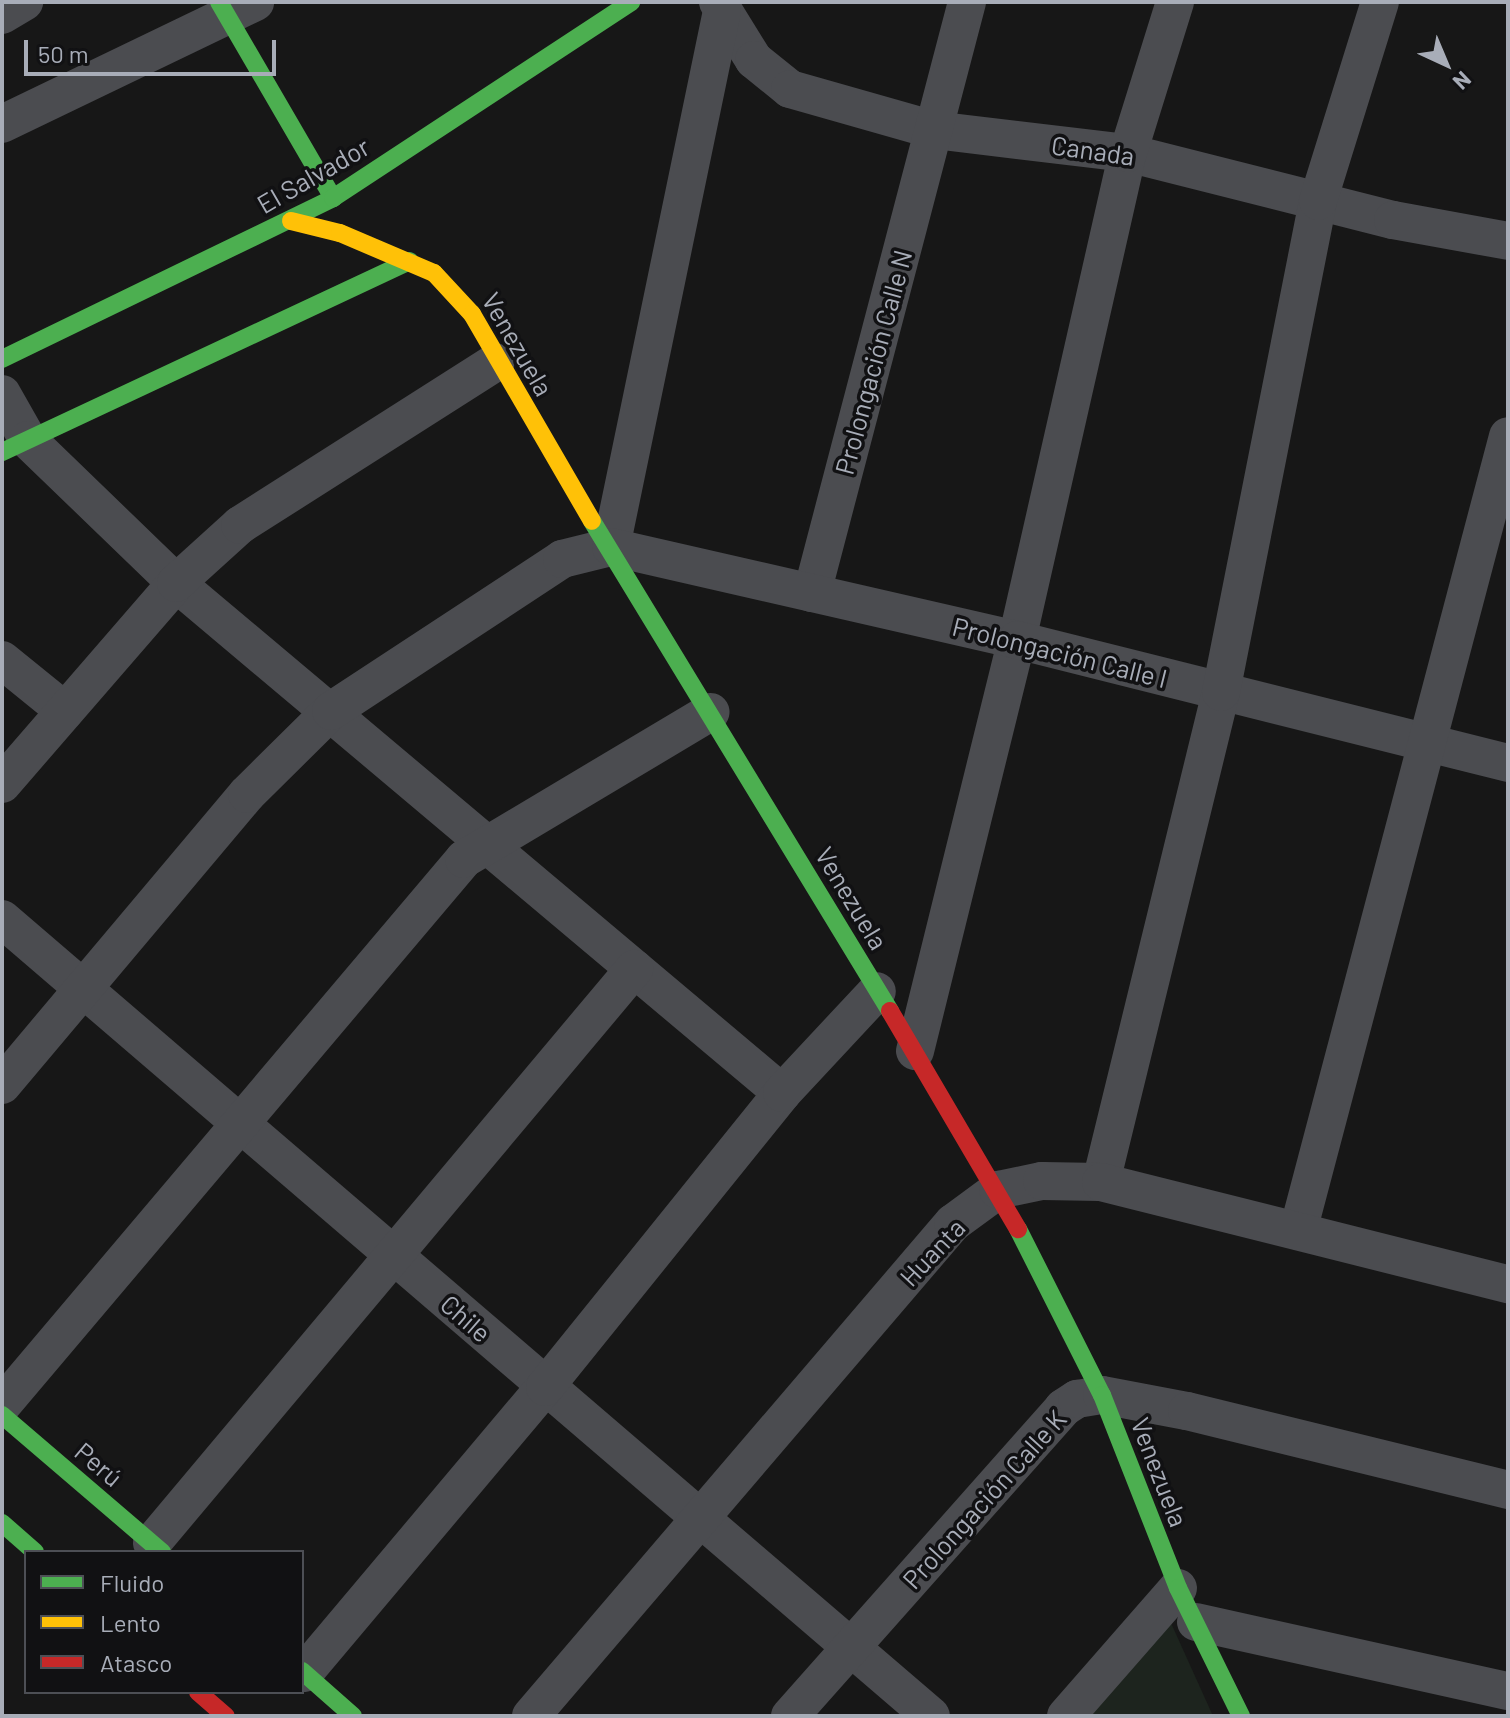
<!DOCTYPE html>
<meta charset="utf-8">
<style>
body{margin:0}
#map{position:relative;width:1510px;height:1718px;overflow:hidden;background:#171717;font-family:Barlow,sans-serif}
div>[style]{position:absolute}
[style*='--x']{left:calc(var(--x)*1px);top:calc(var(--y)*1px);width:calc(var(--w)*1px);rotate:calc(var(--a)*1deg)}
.green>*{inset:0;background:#1d241e}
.street>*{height:38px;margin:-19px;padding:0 19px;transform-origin:19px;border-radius:19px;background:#4b4c50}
.fast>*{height:18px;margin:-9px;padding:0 9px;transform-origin:9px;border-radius:9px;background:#4caf50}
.slow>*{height:18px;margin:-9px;padding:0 9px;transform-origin:9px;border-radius:9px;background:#ffc107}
.jam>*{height:18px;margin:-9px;padding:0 9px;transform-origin:9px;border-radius:9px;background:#c62828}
span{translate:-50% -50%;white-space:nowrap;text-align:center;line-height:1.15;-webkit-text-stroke:7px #111113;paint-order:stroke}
.street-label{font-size:26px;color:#a8adb8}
.frame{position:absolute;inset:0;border:4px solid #a8adb8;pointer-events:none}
.legend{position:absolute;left:24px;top:1550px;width:280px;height:144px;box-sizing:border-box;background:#111113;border:2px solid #4d4f55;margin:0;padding:10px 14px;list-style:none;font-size:24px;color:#a8adb8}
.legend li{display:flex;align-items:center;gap:16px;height:40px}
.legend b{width:40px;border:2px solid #4d4f55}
.north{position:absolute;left:1406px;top:24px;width:80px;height:80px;-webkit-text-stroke:6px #111113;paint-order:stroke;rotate:136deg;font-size:22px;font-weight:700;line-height:32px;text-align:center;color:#a8adb8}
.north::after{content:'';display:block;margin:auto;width:28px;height:36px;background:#a8adb8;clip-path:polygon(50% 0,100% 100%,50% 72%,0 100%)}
.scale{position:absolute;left:24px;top:40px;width:252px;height:36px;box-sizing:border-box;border:4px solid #a8adb8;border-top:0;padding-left:10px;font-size:24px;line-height:28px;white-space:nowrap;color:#a8adb8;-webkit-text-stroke:6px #111113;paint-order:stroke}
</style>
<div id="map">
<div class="green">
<i style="clip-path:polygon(1171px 1623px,1213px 1716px,1078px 1716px)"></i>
</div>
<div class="street">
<i style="--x:718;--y:2;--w:68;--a:58.2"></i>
<i style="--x:754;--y:60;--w:46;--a:38.9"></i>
<i style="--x:790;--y:89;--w:150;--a:15.9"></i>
<i style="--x:934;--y:130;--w:195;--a:6.8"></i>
<i style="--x:1128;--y:153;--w:273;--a:14.2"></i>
<i style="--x:1393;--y:220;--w:117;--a:10.3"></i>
<i style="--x:2;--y:15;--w:26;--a:-31"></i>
<i style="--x:2;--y:124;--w:281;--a:-25.7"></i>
<i style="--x:2;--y:394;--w:53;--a:60.5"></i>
<i style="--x:28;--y:440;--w:206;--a:44"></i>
<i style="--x:176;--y:583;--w:792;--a:40.08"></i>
<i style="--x:611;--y:547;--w:547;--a:-78.3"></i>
<i style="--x:812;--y:593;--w:611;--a:-75.3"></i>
<i style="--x:2;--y:660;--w:81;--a:39"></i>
<i style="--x:2;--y:784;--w:266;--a:-49.1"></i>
<i style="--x:176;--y:583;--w:86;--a:-42.2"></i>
<i style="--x:240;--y:525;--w:303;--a:-32.5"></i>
<i style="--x:2;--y:919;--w:1224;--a:40.63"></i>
<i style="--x:915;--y:1051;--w:423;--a:-76.1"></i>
<i style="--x:1017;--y:640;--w:499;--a:-77.2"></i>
<i style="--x:1128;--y:153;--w:158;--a:-72.7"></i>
<i style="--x:2;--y:1085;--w:380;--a:-49.9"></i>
<i style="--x:247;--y:794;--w:118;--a:-44.7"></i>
<i style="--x:331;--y:711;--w:277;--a:-33.3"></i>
<i style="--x:562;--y:559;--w:50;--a:-13.8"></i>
<i style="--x:611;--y:547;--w:417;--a:12.9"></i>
<i style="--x:1017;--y:640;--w:506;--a:14.06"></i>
<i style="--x:1101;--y:1182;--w:504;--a:-76.24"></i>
<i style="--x:1221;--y:692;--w:500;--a:-78.82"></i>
<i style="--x:1318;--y:201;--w:208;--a:-72.7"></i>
<i style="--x:1298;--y:1231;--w:822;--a:-75.2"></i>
<i style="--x:2;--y:1405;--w:715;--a:-49.76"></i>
<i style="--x:464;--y:859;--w:287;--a:-30.8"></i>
<i style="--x:152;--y:1543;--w:750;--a:-49.98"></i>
<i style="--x:1196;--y:1622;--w:320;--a:12.5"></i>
<i style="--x:304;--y:1673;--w:374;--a:-49.9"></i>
<i style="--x:545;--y:1387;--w:378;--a:-51.1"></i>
<i style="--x:782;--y:1093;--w:139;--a:-47"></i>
<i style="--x:531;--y:1716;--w:649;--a:-49.44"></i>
<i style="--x:953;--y:1223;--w:56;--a:-36.3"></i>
<i style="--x:998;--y:1190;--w:45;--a:-11.6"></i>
<i style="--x:1042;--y:1181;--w:59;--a:1"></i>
<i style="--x:1101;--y:1182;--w:420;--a:14.1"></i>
<i style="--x:790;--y:1716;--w:412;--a:-48.4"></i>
<i style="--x:1063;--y:1408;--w:17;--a:-33"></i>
<i style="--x:1077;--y:1399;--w:25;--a:-9"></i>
<i style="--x:1102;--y:1395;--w:86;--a:10.7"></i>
<i style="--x:1187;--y:1411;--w:331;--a:13.8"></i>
<i style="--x:1066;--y:1716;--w:170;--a:-48.8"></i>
</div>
<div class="fast">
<i style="--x:219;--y:2;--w:227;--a:59.8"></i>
<i style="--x:2;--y:359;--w:368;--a:-25.9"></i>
<i style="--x:333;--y:198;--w:357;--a:-33.3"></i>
<i style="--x:2;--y:452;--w:450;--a:-25.1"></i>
<i style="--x:592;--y:521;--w:574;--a:58.69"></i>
<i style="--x:1018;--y:1229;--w:186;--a:63.2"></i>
<i style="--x:1102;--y:1395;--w:207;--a:68.5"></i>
<i style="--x:1178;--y:1588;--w:143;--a:63.8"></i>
<i style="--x:2;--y:1415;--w:211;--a:40.6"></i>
<i style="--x:2;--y:1523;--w:44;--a:41.3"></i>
<i style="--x:302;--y:1671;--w:68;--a:41.4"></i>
</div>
<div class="slow">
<i style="--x:291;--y:221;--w:50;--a:13.8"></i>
<i style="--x:340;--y:233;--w:102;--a:23.1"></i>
<i style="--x:434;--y:273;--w:56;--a:47.2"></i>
<i style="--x:472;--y:314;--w:239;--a:59.9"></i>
</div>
<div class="jam">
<i style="--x:890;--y:1011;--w:253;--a:59.6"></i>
<i style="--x:198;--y:1692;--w:37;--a:41"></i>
</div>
<div class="street-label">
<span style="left:1093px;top:150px;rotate:8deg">Canada</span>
<span style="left:313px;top:175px;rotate:-30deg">El Salvador</span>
<span style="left:518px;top:344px;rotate:60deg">Venezuela</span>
<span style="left:873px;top:362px;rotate:-75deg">Prolongación Calle N</span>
<span style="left:1060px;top:652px;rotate:14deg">Prolongación Calle I</span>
<span style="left:852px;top:898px;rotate:59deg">Venezuela</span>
<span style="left:932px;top:1252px;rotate:-47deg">Huanta</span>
<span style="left:466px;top:1318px;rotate:41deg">Chile</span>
<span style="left:99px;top:1464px;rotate:40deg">Perú</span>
<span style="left:1160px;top:1472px;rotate:69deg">Venezuela</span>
<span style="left:984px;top:1499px;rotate:-48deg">Prolongación Calle K</span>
</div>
<div class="frame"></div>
<ul class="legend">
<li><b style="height:10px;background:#4caf50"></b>Fluido</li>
<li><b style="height:10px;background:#ffc107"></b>Lento</li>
<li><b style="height:10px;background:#c62828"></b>Atasco</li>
</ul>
<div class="north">N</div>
<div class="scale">50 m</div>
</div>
